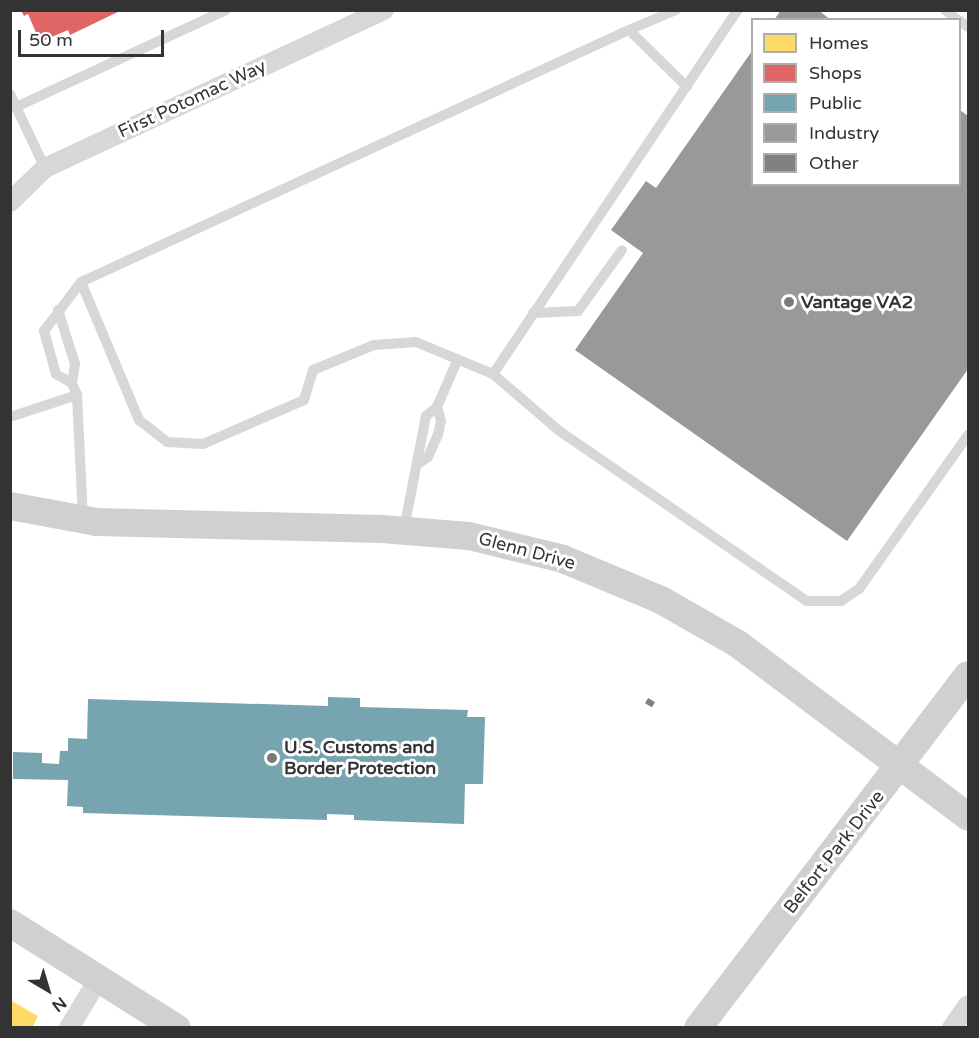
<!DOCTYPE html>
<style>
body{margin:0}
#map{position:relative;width:979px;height:1038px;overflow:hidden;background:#fff;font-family:"Varela Round",sans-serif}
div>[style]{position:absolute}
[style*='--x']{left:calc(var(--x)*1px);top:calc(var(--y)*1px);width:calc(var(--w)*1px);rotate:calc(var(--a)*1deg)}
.homes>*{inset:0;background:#ffd966}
.shops>*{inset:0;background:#e06666}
.public>*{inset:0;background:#76a5af}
.industry>*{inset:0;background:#999}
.building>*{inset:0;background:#818181;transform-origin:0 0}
.lane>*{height:10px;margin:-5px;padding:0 5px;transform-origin:5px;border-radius:5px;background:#d7d7d7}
.street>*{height:20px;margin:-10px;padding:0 10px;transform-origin:10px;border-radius:10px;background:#d7d7d7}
.secondary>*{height:28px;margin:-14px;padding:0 14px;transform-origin:14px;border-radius:14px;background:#d0d0d0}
.dots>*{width:16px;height:16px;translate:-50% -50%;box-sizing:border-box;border:3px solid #fff;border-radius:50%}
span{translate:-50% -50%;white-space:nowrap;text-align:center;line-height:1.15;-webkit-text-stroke:6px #fff;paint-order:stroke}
.street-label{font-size:18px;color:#333}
.poi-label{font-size:18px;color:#333;font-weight:700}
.left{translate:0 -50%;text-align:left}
.frame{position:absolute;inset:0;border:12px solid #333;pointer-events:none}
.legend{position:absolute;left:751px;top:18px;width:210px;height:168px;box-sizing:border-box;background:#fff;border:2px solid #adadad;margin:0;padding:8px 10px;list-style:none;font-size:18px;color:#333}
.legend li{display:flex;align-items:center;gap:12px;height:30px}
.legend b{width:30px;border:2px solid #adadad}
.north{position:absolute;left:18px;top:960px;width:60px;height:60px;-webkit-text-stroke:4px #fff;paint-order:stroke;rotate:142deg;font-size:16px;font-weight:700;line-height:24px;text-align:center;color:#333}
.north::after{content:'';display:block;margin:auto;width:21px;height:27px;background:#333;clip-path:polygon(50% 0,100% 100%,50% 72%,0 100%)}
.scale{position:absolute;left:18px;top:30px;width:146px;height:27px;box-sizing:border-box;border:3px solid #333;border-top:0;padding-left:8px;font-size:18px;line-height:21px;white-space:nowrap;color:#333;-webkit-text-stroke:4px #fff;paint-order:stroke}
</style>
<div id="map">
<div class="homes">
<i style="clip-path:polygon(10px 1000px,38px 1016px,32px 1028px,10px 1028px)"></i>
</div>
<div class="shops">
<i style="clip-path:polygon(21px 10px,122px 10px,70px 35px,68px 30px,40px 42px,28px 14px,24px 16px)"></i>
</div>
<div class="public">
<i style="clip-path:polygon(328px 697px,360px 698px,360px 707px,468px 710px,467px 717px,485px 717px,483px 784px,465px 784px,464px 824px,354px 820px,354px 815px,327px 814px,327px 820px,83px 813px,83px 807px,67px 806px,68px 780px,13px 779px,13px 752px,42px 753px,42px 763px,59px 764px,60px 751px,68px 751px,68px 738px,87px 739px,88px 699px,328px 706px)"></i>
</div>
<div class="industry">
<i style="clip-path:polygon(781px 10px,818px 10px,831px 20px,774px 20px)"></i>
<i style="clip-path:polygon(752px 51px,752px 184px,960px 184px,960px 110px,968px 116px,968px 369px,847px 541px,575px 350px,643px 253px,611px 230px,646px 181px,656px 188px)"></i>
</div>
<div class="building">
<i style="left:648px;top:698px;width:8px;height:6px;rotate:30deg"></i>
</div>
<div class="lane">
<i style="--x:945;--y:10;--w:16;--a:38"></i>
<i style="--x:960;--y:21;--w:10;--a:37"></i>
<i style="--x:629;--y:30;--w:51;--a:-23.1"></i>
<i style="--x:10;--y:94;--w:82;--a:64.7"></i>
<i style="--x:16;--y:107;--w:231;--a:-24.8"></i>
<i style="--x:81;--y:282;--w:150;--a:67.2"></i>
<i style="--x:139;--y:420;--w:36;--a:38"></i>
<i style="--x:167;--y:442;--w:36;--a:3"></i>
<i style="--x:203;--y:444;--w:110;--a:-23.5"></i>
<i style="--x:304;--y:400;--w:31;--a:-73"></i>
<i style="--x:313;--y:370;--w:66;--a:-22.3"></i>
<i style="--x:374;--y:345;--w:42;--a:-4.1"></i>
<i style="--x:416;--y:342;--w:83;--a:22.6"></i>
<i style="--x:493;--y:374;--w:86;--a:40.7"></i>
<i style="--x:558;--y:430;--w:302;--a:34.5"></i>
<i style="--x:807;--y:601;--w:34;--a:0"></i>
<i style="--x:841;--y:601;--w:22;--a:-34"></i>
<i style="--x:859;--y:589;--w:189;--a:-54.7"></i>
<i style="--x:58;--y:310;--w:57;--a:72.5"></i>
<i style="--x:75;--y:364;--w:19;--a:99"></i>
<i style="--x:533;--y:313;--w:45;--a:-2.5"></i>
<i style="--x:578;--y:311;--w:75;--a:-54.2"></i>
<i style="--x:493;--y:374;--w:439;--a:-56.1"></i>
<i style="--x:10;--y:417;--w:71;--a:-18.2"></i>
<i style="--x:418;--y:464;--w:12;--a:-35"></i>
<i style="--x:428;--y:457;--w:24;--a:-66"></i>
<i style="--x:438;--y:435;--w:14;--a:-78"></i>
<i style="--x:441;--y:421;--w:15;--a:-106"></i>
<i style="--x:83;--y:518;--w:123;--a:-92.8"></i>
<i style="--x:77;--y:395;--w:13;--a:-113"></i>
<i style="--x:72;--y:383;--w:18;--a:-151"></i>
<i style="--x:56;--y:374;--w:45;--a:-105.6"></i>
<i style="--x:44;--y:331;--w:61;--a:-52.9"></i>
<i style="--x:81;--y:282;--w:603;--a:-24.7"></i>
<i style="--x:629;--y:30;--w:81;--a:44.5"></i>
<i style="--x:404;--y:529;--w:115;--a:-79"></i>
<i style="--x:426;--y:416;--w:14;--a:-39"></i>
<i style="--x:437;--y:407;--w:52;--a:-66.4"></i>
</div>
<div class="street">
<i style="--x:10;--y:202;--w:49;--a:-44.2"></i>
<i style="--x:45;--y:168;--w:374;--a:-25"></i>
<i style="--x:69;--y:1028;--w:58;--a:-59"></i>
<i style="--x:952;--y:1028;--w:28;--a:-55"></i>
</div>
<div class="secondary">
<i style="--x:10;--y:506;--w:87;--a:10.5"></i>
<i style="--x:96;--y:522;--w:286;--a:1.4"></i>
<i style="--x:382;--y:529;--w:87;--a:4.6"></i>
<i style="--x:469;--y:536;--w:97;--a:13.7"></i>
<i style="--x:563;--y:559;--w:106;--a:22.7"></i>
<i style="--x:661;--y:600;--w:89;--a:29.7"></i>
<i style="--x:738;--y:644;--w:288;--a:36.9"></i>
<i style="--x:10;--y:923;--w:197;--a:32.2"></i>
<i style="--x:698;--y:1028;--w:444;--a:-52.6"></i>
</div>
<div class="dots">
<i style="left:789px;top:302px;background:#7a7a7a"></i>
<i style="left:272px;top:758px;background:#7a7a7a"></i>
</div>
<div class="street-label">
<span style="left:192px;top:99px;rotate:-25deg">First Potomac Way</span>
<span style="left:527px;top:551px;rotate:15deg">Glenn Drive</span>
<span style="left:834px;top:852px;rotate:-52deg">Belfort Park Drive</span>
</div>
<div class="poi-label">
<span class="left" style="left:801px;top:302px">Vantage VA2</span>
<span class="left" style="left:284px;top:758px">U.S. Customs and<br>Border Protection</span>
</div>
<div class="frame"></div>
<ul class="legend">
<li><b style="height:16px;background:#ffd966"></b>Homes</li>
<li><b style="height:16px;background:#e06666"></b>Shops</li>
<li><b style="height:16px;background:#76a5af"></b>Public</li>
<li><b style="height:16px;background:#999"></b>Industry</li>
<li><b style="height:16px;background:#818181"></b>Other</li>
</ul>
<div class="north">N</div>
<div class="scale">50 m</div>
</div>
